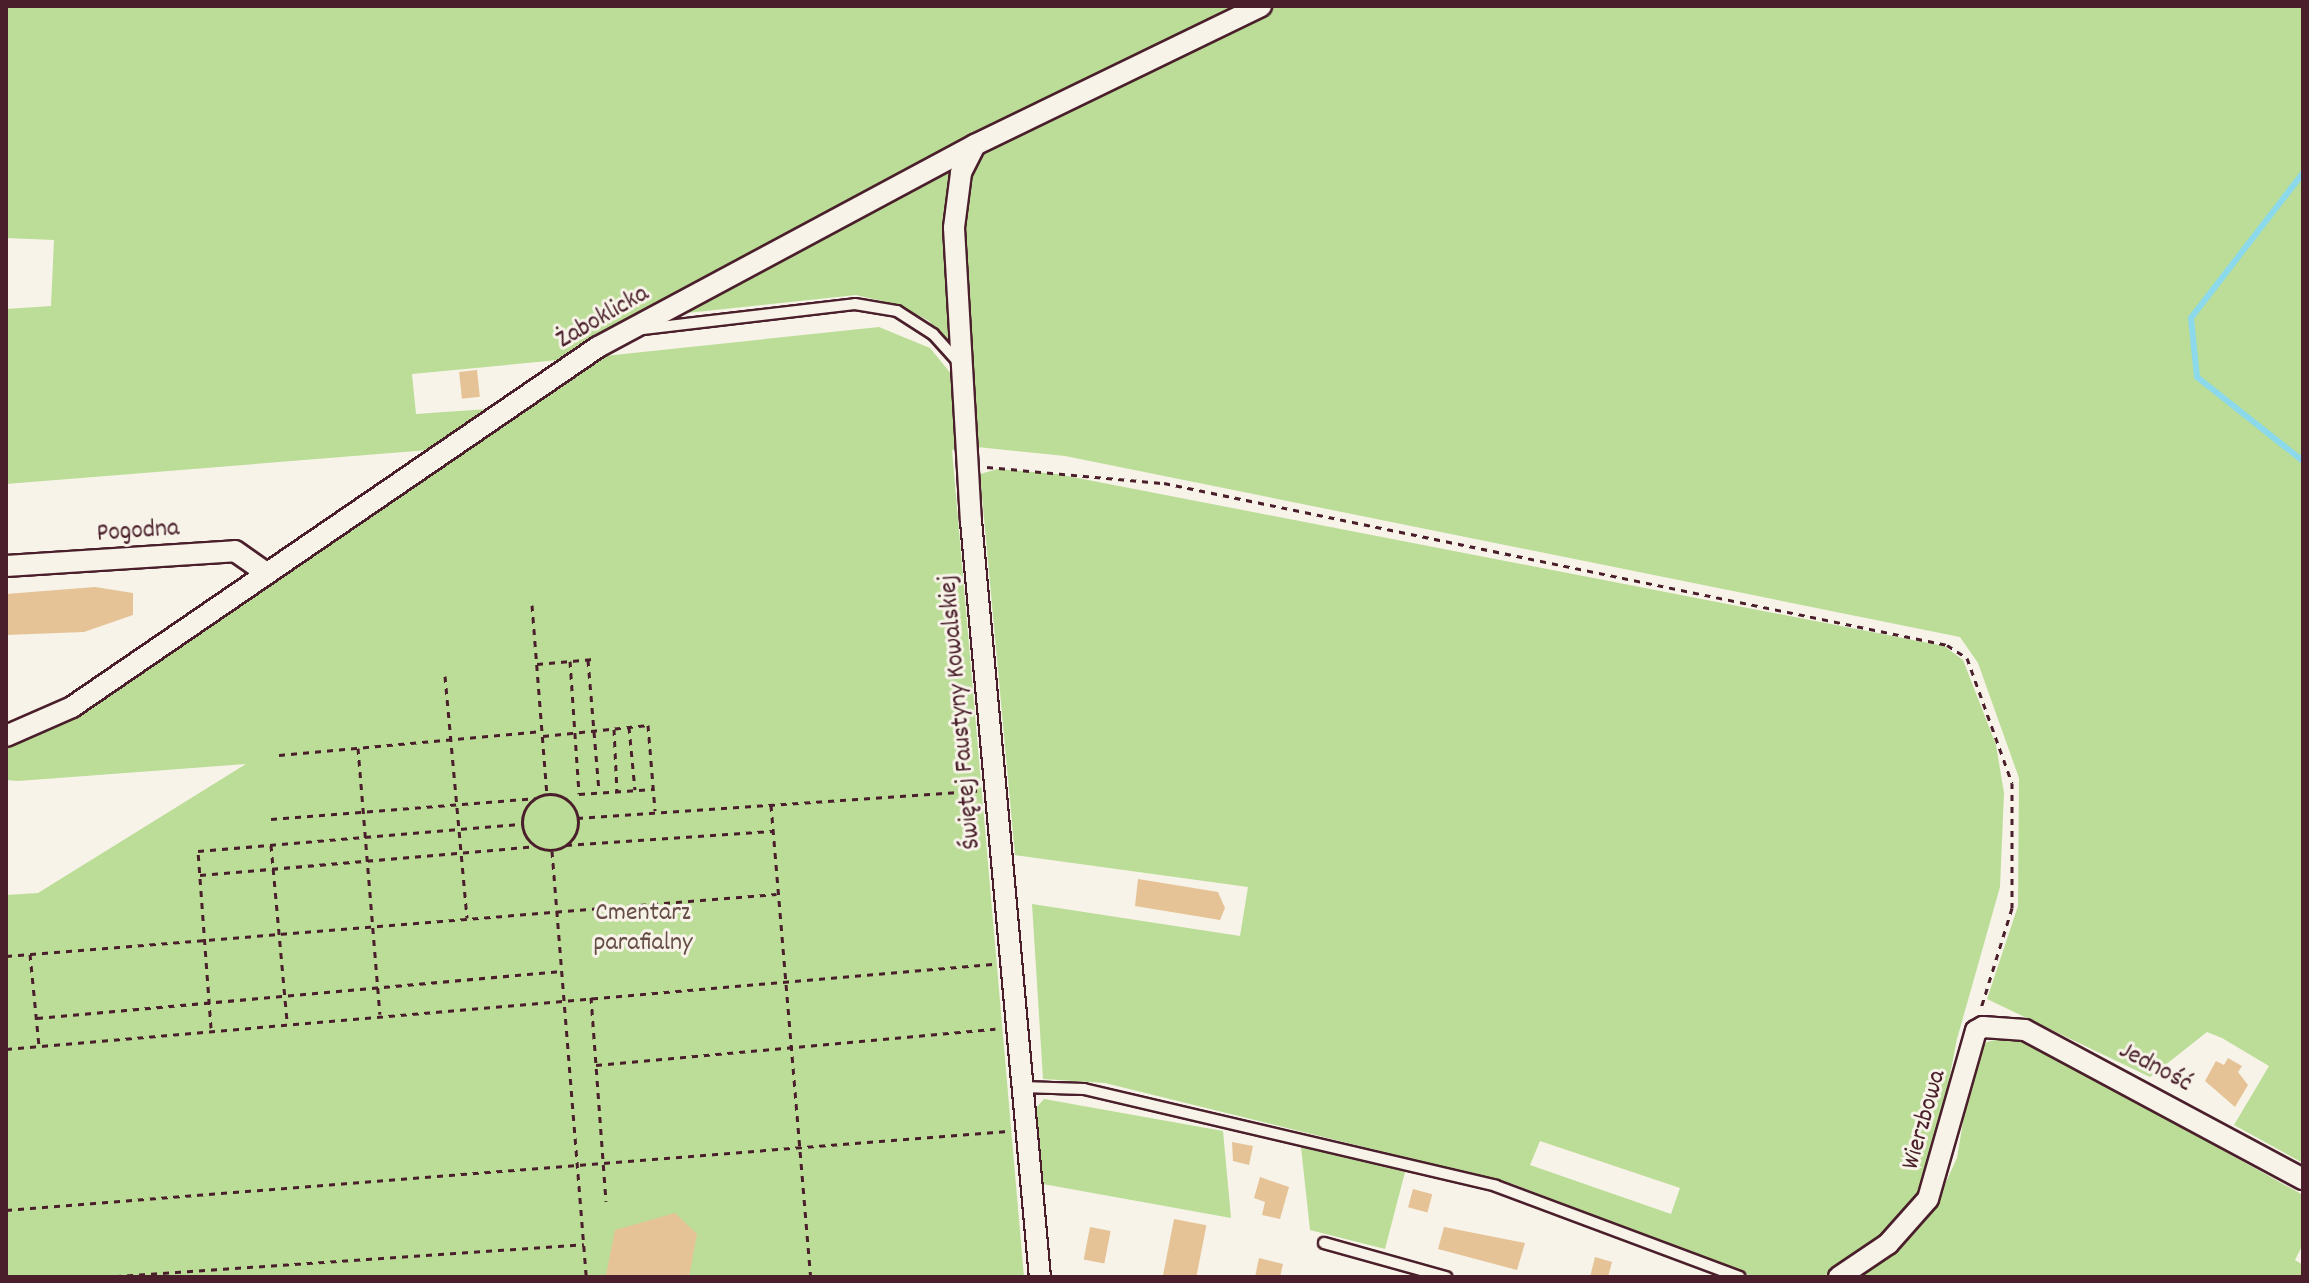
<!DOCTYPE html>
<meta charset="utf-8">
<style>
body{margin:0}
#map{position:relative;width:2309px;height:1283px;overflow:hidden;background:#f7f3e8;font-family:Dekko,sans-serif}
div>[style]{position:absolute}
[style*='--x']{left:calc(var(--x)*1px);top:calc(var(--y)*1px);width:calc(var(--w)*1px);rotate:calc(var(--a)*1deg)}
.green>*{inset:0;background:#bbdd97}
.stream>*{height:6px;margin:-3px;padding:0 3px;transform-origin:3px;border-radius:3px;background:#8bd9ea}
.building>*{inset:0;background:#e5c397;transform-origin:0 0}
.path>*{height:3px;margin-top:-1.5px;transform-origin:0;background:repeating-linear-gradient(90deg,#4a1f2b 0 6px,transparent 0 12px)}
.path>.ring{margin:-1.5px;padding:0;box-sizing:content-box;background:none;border:3px solid #4a1f2b;border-radius:50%}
.roads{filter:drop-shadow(2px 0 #4a1f2b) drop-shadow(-2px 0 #4a1f2b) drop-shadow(0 2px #4a1f2b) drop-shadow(0 -2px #4a1f2b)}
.lane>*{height:10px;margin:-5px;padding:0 5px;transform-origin:5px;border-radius:5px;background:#f7f3e8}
.street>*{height:20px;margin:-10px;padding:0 10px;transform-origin:10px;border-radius:10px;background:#f7f3e8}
span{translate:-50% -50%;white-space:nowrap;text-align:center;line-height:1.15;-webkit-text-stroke:6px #f7f3e8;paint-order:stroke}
.street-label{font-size:26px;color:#4a1f2b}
.park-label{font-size:26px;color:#664e46}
.frame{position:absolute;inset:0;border:8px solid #4a1f2b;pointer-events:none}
</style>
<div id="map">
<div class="green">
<i style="clip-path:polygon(6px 6px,1239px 6px,796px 229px,569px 359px,412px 374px,416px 414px,502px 408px,441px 449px,6px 484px,6px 309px,51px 306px,54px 240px,6px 238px)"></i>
<i style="clip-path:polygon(1276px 6px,2303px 6px,2303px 1163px,2234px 1125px,2269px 1066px,2222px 1038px,2207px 1032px,2150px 1077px,1987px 999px,2018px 906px,2019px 778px,1978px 663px,1960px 637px,1065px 456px,977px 447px,957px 230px,969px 167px,985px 148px)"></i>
<i style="clip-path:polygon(965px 155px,960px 357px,929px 321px,899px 305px,856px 295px,668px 315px)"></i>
<i style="clip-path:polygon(879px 327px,930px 348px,957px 381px,963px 448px,952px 450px,1024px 1277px,6px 1277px,6px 895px,38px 893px,246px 764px,18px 781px,6px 780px,6px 745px,595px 357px)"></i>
<i style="clip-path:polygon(evenodd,998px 469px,1057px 474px,1944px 646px,1963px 660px,1996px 745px,2004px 793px,2000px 887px,1957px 1039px,1929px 1181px,1894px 1230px,1823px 1277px,1754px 1277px,1513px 1184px,1105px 1083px,1043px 1079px,1032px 904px,1240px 936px,1248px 887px,1015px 855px,980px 474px,998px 469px,1540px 1141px,1680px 1188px,1671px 1214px,1530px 1165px,1540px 1141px)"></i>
<i style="clip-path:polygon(2008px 1037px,2027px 1041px,2303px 1195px,2303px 1244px,2295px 1260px,2303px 1265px,2303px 1277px,1856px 1277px,1933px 1210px,1957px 1158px,1974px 1056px,1987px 1042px)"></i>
<i style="clip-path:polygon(1044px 1099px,1223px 1131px,1231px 1218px,1043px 1184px,1036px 1108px)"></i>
<i style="clip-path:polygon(1301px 1147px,1405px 1172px,1385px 1249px,1310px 1230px)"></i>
</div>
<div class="stream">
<i style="--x:2303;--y:173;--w:183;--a:127.7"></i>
<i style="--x:2191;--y:318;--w:59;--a:84.2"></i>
<i style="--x:2197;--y:377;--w:135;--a:38.4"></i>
</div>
<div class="building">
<i style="left:477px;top:370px;width:27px;height:18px;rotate:84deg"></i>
<i style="clip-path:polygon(95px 587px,133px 593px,133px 615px,84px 632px,6px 635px,6px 594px)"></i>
<i style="clip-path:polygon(1138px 879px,1218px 892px,1225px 908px,1220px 920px,1135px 906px)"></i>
<i style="clip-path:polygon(2228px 1058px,2242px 1066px,2238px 1072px,2248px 1085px,2235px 1107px,2205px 1081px,2216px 1061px,2224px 1065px)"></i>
<i style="clip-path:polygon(1232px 1142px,1253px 1146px,1249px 1165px,1233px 1161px)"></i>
<i style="clip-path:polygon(1260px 1177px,1289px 1187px,1280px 1219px,1262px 1215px,1265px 1202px,1254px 1198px)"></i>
<i style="left:1413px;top:1189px;width:20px;height:19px;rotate:15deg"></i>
<i style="clip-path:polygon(675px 1213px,697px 1234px,689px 1277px,606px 1275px,615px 1230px)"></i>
<i style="left:1174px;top:1219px;width:33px;height:59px;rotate:11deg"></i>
<i style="left:1090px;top:1227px;width:21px;height:33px;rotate:11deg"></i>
<i style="clip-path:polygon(1444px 1227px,1525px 1243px,1517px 1270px,1438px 1249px)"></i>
<i style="clip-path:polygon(1595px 1257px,1612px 1262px,1608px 1277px,1590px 1277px)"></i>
<i style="clip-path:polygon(1259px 1258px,1283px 1264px,1280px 1277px,1255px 1277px)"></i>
</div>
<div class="path">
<i style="--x:987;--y:467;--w:178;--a:5.2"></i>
<i style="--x:1164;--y:483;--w:800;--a:11.69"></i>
<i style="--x:1947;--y:645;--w:24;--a:33"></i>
<i style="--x:1967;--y:658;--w:133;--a:70.2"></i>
<i style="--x:2012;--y:783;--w:125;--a:90"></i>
<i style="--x:2012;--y:908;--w:105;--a:107.2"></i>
<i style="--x:532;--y:605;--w:190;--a:85.5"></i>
<i style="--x:588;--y:660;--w:131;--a:85.2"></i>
<i style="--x:570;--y:661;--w:133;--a:86.1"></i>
<i style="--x:579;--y:794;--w:75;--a:-3.8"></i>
<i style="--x:537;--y:664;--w:57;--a:-5"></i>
<i style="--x:445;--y:676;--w:243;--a:84.8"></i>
<i style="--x:629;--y:727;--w:63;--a:84.6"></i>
<i style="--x:614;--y:729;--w:63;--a:87.3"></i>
<i style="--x:543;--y:736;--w:106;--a:-6"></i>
<i style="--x:648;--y:725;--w:86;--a:85.3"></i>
<i style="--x:358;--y:748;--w:267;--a:85.3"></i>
<i style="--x:279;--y:755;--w:264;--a:-5.2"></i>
<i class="ring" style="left:522px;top:794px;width:53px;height:53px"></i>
<i style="--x:771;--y:805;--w:474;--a:85.2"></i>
<i style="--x:577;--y:818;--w:401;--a:-3.9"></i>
<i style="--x:271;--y:819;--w:265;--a:-4.5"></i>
<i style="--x:271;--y:845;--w:176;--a:84.8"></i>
<i style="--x:566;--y:845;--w:207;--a:-3.9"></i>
<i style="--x:552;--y:851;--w:427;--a:85.4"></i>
<i style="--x:200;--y:875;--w:336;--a:-4.9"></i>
<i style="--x:30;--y:954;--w:91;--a:84.4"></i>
<i style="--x:6;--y:956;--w:773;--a:-4.6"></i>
<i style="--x:591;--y:997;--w:205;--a:85.8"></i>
<i style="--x:37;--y:1018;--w:527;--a:-5.12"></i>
<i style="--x:211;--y:1028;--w:177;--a:-94.2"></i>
<i style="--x:198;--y:851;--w:325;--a:-4.8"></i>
<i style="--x:6;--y:1049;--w:990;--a:-4.93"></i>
<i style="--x:596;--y:1065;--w:401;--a:-5.2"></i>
<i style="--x:6;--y:1210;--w:1005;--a:-4.51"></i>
<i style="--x:103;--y:1277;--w:482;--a:-3.9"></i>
</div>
<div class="roads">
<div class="lane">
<i style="--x:643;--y:329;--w:213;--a:-6.7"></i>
<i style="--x:855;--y:304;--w:43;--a:9.5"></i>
<i style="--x:897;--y:311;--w:43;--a:32.6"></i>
<i style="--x:933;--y:334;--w:42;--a:47.9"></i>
<i style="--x:1022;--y:1087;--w:62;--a:1.8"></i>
<i style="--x:1084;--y:1089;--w:423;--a:13.2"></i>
<i style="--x:1496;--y:1186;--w:260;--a:20.5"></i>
<i style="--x:1324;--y:1243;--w:127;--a:15.6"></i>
</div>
<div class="street">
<i style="--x:975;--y:145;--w:31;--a:117"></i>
<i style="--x:961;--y:173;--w:55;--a:97.3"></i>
<i style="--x:954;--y:228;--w:293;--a:86.7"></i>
<i style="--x:971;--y:521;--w:759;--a:84.79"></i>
<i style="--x:6;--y:566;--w:229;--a:-3.7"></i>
<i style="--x:235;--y:551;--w:39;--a:35"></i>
<i style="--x:6;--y:736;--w:72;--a:-23.7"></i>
<i style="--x:72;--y:707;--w:637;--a:-34.39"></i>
<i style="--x:598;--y:347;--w:428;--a:-28.2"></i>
<i style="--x:975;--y:145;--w:318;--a:-25.9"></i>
<i style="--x:1839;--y:1277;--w:59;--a:-34"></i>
<i style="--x:1888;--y:1244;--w:60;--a:-48.4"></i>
<i style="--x:1928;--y:1199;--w:175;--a:-74.1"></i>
<i style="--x:1976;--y:1031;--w:8;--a:-30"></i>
<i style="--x:1983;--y:1027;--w:42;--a:4.1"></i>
<i style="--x:2025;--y:1030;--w:315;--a:28.2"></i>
</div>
</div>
<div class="street-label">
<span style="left:603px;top:318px;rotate:-30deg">Żaboklicka</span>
<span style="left:138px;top:532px;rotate:-4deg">Pogodna</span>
<span style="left:961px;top:712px;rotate:-95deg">Świętej Faustyny Kowalskiej</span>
<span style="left:2155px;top:1068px;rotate:28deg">Jedność</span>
<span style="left:1925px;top:1120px;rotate:-74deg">Wierzbowa</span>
</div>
<div class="park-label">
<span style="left:643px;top:929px">Cmentarz<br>parafialny</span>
</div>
<div class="frame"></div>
</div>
